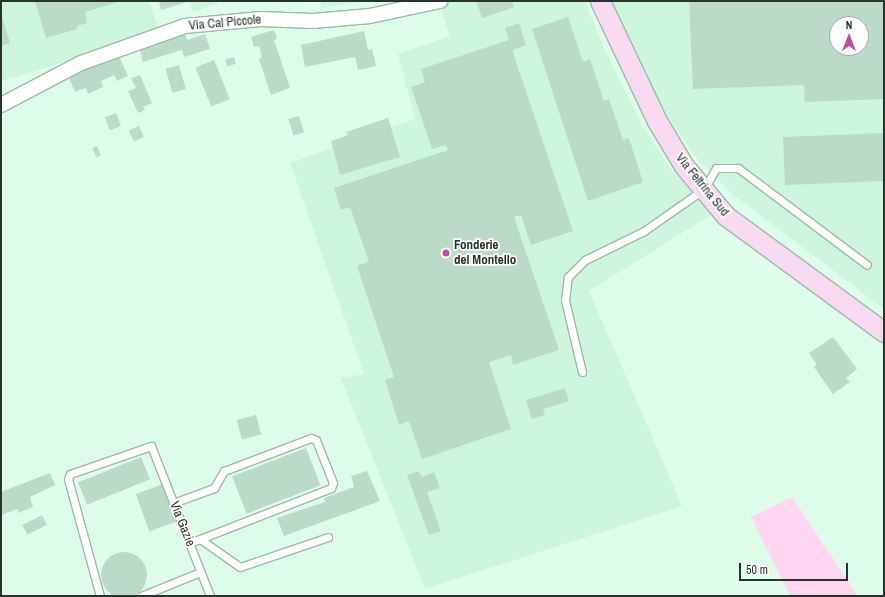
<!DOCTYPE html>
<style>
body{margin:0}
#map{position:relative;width:885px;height:597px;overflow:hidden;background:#ddfcea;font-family:"Archivo Narrow",sans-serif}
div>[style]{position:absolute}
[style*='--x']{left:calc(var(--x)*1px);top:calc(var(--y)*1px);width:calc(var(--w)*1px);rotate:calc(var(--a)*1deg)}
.built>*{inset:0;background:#cdf4dd}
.green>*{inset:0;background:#fed6f0}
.building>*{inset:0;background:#bcdac8;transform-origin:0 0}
.round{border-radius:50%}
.roads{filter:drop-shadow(1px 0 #9dbba9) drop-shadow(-1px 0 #9dbba9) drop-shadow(0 1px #9dbba9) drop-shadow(0 -1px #9dbba9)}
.lane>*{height:7px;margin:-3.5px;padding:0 3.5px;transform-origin:3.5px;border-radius:3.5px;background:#fff}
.street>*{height:14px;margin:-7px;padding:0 7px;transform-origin:7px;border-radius:7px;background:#fff}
.secondary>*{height:19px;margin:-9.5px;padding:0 9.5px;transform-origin:9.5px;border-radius:9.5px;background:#f7daef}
.dots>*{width:11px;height:11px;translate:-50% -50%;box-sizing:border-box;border:2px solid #fff;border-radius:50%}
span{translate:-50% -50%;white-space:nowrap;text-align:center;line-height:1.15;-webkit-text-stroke:3.5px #fff;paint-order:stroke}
.street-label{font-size:13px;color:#27332c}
.poi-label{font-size:13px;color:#27332c;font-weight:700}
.left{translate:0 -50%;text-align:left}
.frame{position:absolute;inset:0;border:2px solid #27332c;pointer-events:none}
.north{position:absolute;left:829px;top:16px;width:40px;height:40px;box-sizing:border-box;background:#fff;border:1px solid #a9adab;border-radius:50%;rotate:0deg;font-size:11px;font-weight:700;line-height:16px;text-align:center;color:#27332c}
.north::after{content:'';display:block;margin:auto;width:14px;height:18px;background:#c04ba3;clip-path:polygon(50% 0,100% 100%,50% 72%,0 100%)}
.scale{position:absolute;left:739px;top:563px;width:109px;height:18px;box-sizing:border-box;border:2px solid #27332c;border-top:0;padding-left:5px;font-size:12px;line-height:14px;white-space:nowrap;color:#27332c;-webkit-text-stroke:3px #fff;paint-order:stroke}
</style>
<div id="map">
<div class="built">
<i style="clip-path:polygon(1px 1px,149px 1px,160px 34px,1px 81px)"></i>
<i style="clip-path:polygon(189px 1px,223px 1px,193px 12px)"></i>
<i style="clip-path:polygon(319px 1px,366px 1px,322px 8px)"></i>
<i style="clip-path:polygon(438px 1px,585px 1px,603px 46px,641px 123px,672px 171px,714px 213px,589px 291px,682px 506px,425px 589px,341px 378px,364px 374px,290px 163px,415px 119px,398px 54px,450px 36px)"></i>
<i style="clip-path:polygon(evenodd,613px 1px,884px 1px,884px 309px,731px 193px,693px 154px,664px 110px,626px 36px,613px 1px,837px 24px,861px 24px,861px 48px,837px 48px,837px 24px)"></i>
</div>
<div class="green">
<i style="clip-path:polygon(792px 497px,858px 596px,790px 596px,751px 517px)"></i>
</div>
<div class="building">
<i style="clip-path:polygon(35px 1px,121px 1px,85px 12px,87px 23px,77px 26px,77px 29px,46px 38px)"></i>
<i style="clip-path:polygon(159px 1px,190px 1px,161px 10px)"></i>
<i style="clip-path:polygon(476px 1px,512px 1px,514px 7px,482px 18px)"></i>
<i style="clip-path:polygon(evenodd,689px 1px,884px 1px,884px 99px,805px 102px,804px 85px,693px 89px,689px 1px,837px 24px,861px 24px,861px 48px,837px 48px,837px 24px)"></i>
<i style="clip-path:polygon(1px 13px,10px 43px,1px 46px)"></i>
<i style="clip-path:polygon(568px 17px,583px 62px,590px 59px,604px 101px,609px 99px,623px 140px,629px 138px,643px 182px,588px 201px,532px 29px)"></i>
<i style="clip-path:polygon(519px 23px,526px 45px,513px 50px,513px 53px,573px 231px,531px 245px,521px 215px,514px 217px,559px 350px,513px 365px,511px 355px,489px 362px,511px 429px,422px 459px,409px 421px,399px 425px,385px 380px,394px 377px,357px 266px,369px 262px,350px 207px,341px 210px,334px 188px,448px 150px,446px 145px,432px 149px,411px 87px,425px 82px,421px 69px,509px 40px,505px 28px)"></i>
<i style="clip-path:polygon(274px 30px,277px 39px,274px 40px,290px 88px,271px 95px,259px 59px,262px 57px,259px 46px,254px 47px,251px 37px)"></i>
<i style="clip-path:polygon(364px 31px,368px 50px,372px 49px,376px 66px,358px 70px,355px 57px,305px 67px,301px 45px)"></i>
<i style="clip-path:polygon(185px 33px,187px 40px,205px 34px,210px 49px,184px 57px,182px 50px,143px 62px,139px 47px)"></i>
<i style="clip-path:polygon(118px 54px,128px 76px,117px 81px,114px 75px,101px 81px,103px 87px,88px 94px,86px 88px,75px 92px,68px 76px)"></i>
<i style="left:234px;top:57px;width:7px;height:9px;rotate:74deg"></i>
<i style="left:214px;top:60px;width:42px;height:20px;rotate:68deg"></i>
<i style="left:179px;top:65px;width:25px;height:14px;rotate:74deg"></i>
<i style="clip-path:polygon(140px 75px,152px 103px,143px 107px,145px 110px,138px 113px,128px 91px,136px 88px,131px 78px)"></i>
<i style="left:116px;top:113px;width:14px;height:12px;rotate:69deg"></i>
<i style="left:299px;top:116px;width:17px;height:11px;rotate:73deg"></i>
<i style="clip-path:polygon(388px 118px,400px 157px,340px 175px,331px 141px,348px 135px,346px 132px)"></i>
<i style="left:139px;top:126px;width:12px;height:11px;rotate:66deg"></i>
<i style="clip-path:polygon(884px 133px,884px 188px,882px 181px,785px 185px,783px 137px)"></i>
<i style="left:97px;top:146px;width:10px;height:5px;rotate:66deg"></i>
<i style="clip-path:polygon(833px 337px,857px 369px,846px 378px,850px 382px,833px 394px,814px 367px,817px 365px,809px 353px)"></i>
<i style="clip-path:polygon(565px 388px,569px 401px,543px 409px,545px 415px,532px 419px,526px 400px)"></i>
<i style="left:256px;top:415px;width:20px;height:20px;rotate:75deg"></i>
<i style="left:306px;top:448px;width:40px;height:79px;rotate:69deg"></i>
<i style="left:141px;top:457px;width:24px;height:68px;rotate:68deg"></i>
<i style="clip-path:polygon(367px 471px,380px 501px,284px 536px,277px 518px,325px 502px,324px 498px,354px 487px,351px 476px)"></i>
<i style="clip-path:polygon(419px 471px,422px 477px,434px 472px,440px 488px,427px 492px,441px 531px,429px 535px,407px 475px)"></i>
<i style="clip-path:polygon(50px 473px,55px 485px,30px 497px,33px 507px,18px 513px,17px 509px,1px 515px,1px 492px)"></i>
<i style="left:163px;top:484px;width:40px;height:29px;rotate:70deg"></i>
<i style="left:42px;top:515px;width:11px;height:22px;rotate:63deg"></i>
<i class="round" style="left:101px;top:552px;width:46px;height:46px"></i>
</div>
<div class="roads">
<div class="lane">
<i style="--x:582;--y:372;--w:74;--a:-103.3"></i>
<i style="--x:565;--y:300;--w:23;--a:-83"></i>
<i style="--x:568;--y:277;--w:24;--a:-45"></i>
<i style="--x:585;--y:260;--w:66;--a:-26.2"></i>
<i style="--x:644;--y:231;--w:73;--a:-35"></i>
<i style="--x:704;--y:189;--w:24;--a:-60"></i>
<i style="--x:716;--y:168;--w:22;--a:0"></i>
<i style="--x:738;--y:168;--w:161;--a:36.9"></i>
<i style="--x:173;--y:503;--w:44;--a:-20.1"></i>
<i style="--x:214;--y:488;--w:20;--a:-60"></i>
<i style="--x:224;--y:471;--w:93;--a:-20.8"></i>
<i style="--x:311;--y:438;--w:5;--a:22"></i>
<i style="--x:316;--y:440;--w:46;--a:68.4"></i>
<i style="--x:333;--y:483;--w:5;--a:112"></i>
<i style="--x:331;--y:488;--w:151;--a:158.7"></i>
<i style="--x:200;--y:539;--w:49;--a:35"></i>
<i style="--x:240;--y:567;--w:93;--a:-18.8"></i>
<i style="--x:100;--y:596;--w:121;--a:-105.3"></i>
<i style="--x:68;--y:479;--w:5;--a:-68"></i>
<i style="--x:70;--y:474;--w:86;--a:-19.1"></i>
<i style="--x:151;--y:446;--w:161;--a:68.5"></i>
<i style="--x:141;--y:596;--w:64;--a:-22.1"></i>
</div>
<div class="street">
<i style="--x:1;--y:105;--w:90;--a:-27.7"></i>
<i style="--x:81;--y:63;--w:110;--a:-19.6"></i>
<i style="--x:185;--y:26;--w:76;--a:-5.3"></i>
<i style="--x:261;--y:19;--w:52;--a:2.2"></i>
<i style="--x:313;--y:21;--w:57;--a:-5"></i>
<i style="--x:370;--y:16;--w:72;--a:-12.1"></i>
</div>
<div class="secondary">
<i style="--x:600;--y:1;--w:133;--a:64.6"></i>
<i style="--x:657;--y:121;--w:52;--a:59"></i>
<i style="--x:684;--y:166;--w:65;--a:50"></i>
<i style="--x:726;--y:216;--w:196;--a:36.3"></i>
</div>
</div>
<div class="dots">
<i style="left:446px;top:253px;background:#c04ba3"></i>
</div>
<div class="street-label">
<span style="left:225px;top:23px;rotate:-5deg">Via Cal Piccole</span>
<span style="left:702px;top:185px;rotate:51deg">Via Feltrina Sud</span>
<span style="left:182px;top:524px;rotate:68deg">Via Gazie</span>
</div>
<div class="poi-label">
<span class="left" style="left:454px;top:253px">Fonderie<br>del Montello</span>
</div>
<div class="frame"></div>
<div class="north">N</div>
<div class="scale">50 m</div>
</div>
